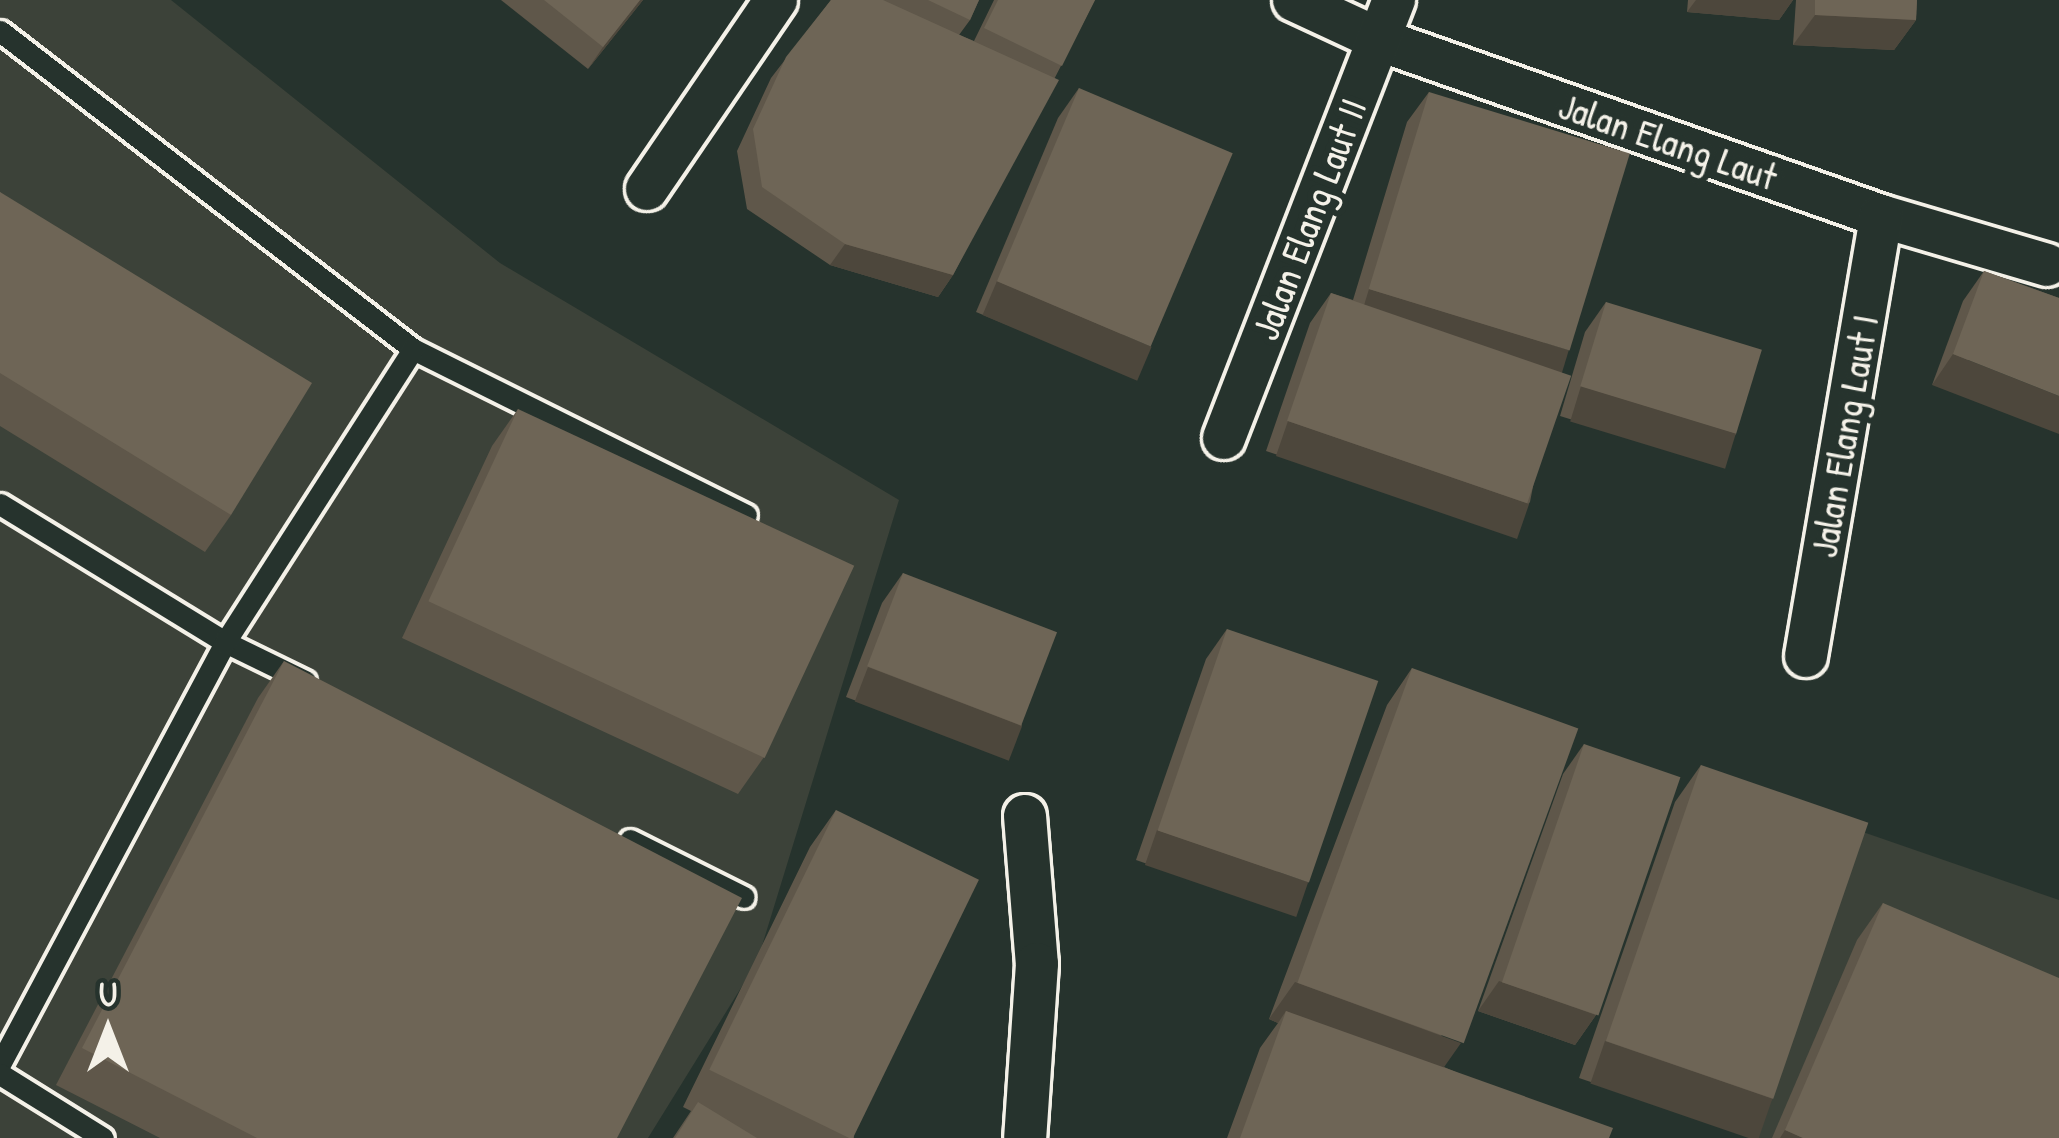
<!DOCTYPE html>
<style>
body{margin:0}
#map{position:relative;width:2059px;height:1138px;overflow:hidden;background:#26332d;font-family:"Patrick Hand",sans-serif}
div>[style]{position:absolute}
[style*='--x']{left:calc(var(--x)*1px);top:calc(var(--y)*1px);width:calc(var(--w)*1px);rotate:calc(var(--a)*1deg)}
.built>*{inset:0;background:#3c4239}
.roads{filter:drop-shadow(3px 0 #f4f1e8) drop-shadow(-3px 0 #f4f1e8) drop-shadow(0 3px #f4f1e8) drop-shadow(0 -3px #f4f1e8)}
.service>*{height:21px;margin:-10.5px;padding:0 10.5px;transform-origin:10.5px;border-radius:10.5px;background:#26332d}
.minor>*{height:42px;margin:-21px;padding:0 21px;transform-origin:21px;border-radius:21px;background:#26332d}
.wall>*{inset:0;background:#5f574a}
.shaded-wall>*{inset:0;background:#4d473c;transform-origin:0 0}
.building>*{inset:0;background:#6e6556;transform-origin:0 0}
span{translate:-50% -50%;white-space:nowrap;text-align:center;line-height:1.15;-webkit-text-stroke:12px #26332d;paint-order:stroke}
.street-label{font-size:39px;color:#f4f1e8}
.north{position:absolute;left:48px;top:970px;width:120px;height:120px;-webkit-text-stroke:9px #26332d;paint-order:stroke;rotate:0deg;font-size:33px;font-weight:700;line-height:48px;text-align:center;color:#f4f1e8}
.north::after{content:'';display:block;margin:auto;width:42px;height:54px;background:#f4f1e8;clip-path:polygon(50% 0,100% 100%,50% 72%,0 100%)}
</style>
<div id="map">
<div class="built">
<i style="clip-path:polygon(0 0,171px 0,500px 263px,899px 500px,757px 962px,648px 1138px,0 1138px)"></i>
<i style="clip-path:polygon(1860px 831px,2059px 900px,2059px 1138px,1756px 1138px)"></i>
</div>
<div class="roads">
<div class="service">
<i style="--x:0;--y:31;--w:521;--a:37.6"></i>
<i style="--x:413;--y:349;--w:372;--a:26.5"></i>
<i style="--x:0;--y:504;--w:264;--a:31.5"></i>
<i style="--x:225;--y:642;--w:89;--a:26"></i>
<i style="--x:630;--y:840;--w:127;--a:26.6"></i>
<i style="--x:0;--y:1064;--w:478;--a:-61.9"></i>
<i style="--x:225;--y:642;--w:348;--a:-57.3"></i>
<i style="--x:0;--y:1074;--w:121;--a:31.9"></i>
</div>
<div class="minor">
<i style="--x:1294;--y:0;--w:95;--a:24.9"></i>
<i style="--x:1380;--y:40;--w:531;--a:19.36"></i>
<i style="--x:1881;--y:216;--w:173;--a:16.4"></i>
<i style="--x:647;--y:189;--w:229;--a:-55.7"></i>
<i style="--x:1224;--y:438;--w:470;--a:-68.8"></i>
<i style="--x:1806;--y:656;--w:446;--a:-80.3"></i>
<i style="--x:1025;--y:816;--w:148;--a:85.4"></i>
<i style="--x:1037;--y:964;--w:174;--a:93.9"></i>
</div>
</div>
<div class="wall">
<i style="clip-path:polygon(501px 0,643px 0,588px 69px)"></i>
<i style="clip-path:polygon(831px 0,979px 0,970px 20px,959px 35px,974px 41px,994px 0,1095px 0,953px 275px,938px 297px,830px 265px,747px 209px,737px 151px,771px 78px)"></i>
<i style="clip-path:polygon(1688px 0,1793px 0,1779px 20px,1687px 12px)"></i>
<i style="clip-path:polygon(1796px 0,1917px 0,1916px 20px,1894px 50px,1793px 45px)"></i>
<i style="clip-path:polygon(1079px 88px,1130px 376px,976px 312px,1058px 118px)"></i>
<i style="clip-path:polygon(1429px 92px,1556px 368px,1530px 502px,1509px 532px,1266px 451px,1310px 323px,1331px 293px,1353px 300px,1407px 122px)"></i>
<i style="clip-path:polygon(0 192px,231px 515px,205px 552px,0 426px)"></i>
<i style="clip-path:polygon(1984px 271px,2059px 298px,1932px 385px,1963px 301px)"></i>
<i style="clip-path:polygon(1606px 302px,1736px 434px,1715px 464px,1560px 416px,1585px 332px)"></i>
<i style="clip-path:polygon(518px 409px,764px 757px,738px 794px,402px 638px,492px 446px)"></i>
<i style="clip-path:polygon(903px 573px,1022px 725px,1001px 756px,846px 697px,882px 603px)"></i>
<i style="clip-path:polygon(1227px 629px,1286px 912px,1136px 860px,1206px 659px)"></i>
<i style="clip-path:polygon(284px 661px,617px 1138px,160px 1138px,56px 1085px,258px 698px)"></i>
<i style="clip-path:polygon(1412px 668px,1444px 1067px,1609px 1138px,1227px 1138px,1260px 1048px,1278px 1023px,1269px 1019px,1387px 705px)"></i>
<i style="clip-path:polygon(1584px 744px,1596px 1015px,1575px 1045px,1478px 1011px,1563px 774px)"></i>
<i style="clip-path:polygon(1701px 765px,1773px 1098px,1747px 1135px,1579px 1078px,1675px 802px)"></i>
<i style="clip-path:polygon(836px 810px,854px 1138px,673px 1138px,691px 1111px,683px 1107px,810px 847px)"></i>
<i style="clip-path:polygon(1883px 903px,2059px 1138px,1772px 1138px,1857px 940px)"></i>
</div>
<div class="shaded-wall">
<i style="clip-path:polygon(640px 0,643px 0,588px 69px,603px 47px)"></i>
<i style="clip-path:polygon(1696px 0,1793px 0,1779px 20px,1687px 12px)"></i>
<i style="clip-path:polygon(1815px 15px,1916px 20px,1894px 50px,1793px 45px)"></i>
<i style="clip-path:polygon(845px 244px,953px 275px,938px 297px,830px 265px)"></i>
<i style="left:997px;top:281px;width:168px;height:37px;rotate:23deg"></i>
<i style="left:1369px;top:289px;width:209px;height:37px;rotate:17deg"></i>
<i style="clip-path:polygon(1953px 354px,2059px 396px,2059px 434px,1932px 385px)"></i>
<i style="left:1581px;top:386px;width:162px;height:37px;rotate:17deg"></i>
<i style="left:1288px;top:421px;width:255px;height:37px;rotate:19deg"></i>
<i style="left:868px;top:667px;width:165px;height:37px;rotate:21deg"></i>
<i style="left:1157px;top:830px;width:160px;height:37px;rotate:19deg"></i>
<i style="clip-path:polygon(1499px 981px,1596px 1015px,1575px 1045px,1478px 1011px)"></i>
<i style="clip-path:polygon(1295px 982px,1461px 1043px,1435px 1080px,1286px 1011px,1278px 1023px,1269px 1019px)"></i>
<i style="left:1605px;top:1041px;width:177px;height:45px;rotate:19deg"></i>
<i style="clip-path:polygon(1785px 1130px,1803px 1138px,1780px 1138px)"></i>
</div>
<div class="building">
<i style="clip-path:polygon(544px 0,640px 0,603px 47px)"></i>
<i style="clip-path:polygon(831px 0,883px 0,1059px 80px,953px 275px,845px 244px,762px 187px,753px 129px,786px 57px)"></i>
<i style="clip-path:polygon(928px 0,979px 0,970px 20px)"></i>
<i style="clip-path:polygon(998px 0,1095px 0,1062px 66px,984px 28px)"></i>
<i style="clip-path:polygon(1815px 0,1917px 0,1916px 20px,1815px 15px)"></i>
<i style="left:1079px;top:88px;width:167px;height:210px;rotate:23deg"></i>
<i style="left:1429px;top:92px;width:210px;height:206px;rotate:17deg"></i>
<i style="clip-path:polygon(0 192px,312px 383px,231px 515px,0 373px)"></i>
<i style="clip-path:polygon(1984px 271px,2059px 298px,2059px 396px,1953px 354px)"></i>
<i style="left:1331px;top:293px;width:254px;height:135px;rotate:19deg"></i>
<i style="left:1606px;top:302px;width:163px;height:88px;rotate:17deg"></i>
<i style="left:518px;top:409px;width:371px;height:212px;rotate:25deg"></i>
<i style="left:903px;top:573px;width:165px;height:100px;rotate:21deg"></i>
<i style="left:1227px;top:629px;width:160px;height:213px;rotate:19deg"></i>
<i style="clip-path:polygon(284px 661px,742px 898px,617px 1138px,257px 1138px,82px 1048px)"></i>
<i style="left:1412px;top:668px;width:177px;height:335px;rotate:20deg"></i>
<i style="left:1584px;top:744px;width:102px;height:252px;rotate:19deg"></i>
<i style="left:1701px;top:765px;width:177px;height:292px;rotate:19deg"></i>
<i style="left:836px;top:810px;width:159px;height:289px;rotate:26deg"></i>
<i style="clip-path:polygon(1883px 903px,2059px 978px,2059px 1138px,1803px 1138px,1785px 1130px)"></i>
<i style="clip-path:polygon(1286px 1011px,1613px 1128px,1609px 1138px,1240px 1138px)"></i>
<i style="clip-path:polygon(698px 1102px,757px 1138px,675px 1138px)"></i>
</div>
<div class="street-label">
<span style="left:1668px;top:141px;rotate:19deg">Jalan Elang Laut</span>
<span style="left:1309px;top:219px;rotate:-69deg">Jalan Elang Laut II</span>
<span style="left:1844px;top:436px;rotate:-80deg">Jalan Elang Laut I</span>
</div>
<div class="north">U</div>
</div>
